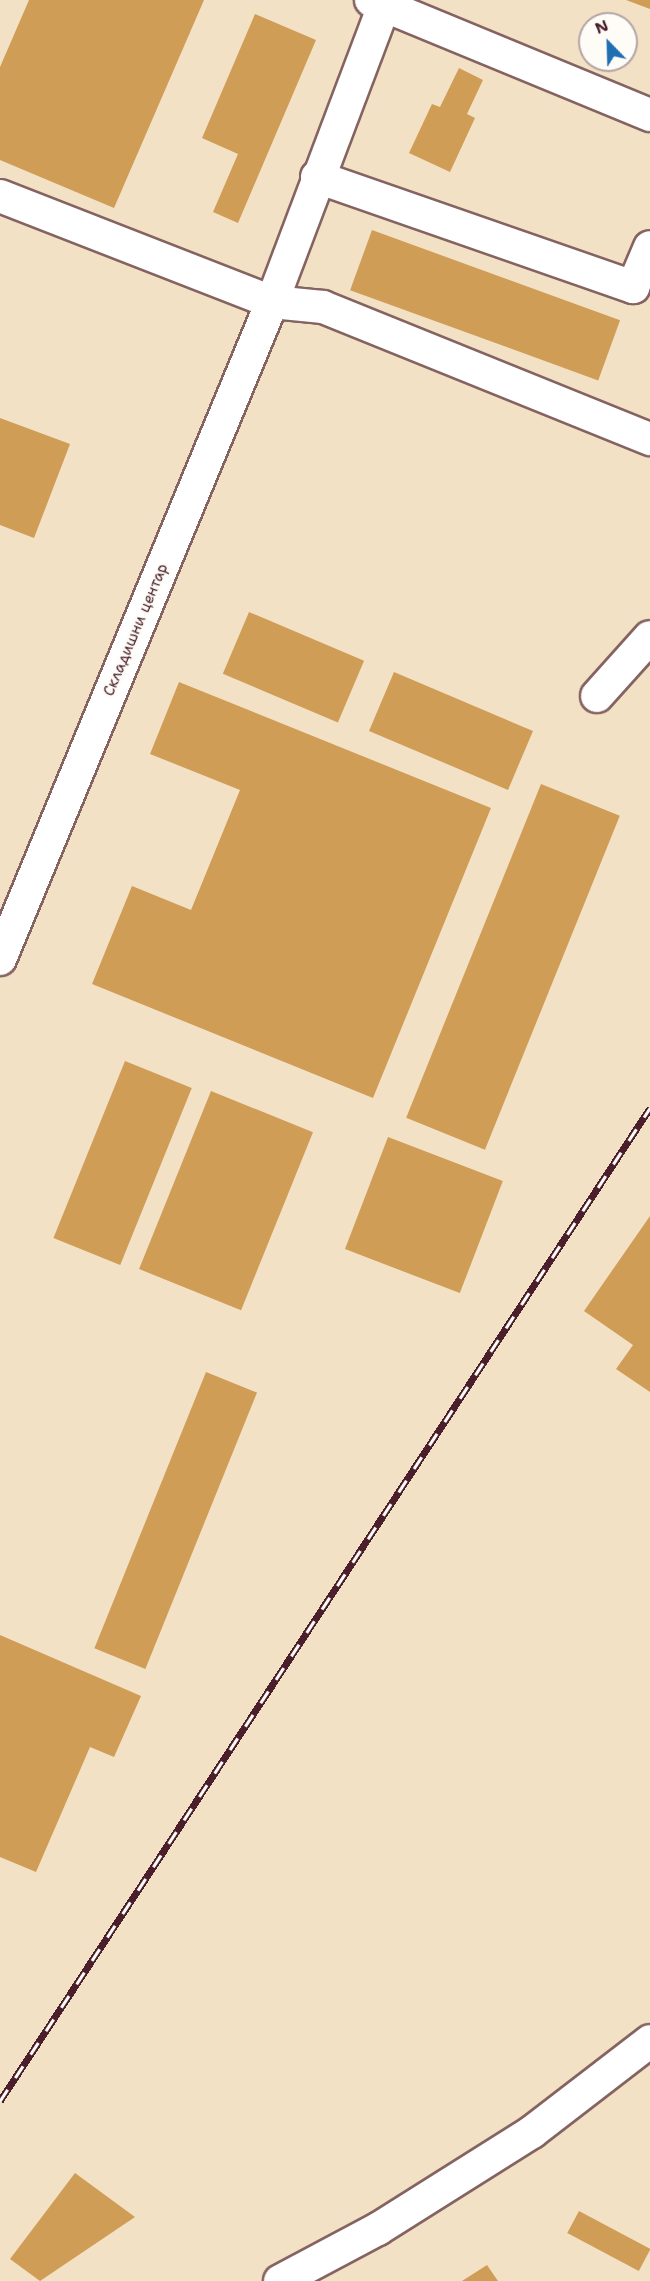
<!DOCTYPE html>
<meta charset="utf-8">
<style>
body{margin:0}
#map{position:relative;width:650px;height:2281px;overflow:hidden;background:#f3e1c5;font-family:"Shantell Sans",sans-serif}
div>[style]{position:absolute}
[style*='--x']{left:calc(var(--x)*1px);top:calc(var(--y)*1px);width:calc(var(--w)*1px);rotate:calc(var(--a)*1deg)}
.building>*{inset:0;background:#d09d57;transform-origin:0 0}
.roads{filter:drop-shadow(2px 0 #856361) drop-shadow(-2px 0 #856361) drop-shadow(0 2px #856361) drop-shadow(0 -2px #856361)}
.minor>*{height:32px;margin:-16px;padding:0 16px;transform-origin:16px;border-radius:16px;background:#fff}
.rail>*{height:7px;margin-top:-3.5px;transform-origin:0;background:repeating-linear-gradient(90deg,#fdfcf7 0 14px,#4a1f2b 0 28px);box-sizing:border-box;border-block:2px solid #4a1f2b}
span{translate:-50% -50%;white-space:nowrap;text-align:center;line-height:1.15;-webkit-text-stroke:5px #fdfcf7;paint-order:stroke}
.street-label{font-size:15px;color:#4a1f2b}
.north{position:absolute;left:578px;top:12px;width:60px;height:60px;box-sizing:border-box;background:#fdfcf7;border:2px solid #b5a4a5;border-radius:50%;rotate:337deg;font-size:16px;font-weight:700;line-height:24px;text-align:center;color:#4a1f2b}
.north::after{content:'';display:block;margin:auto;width:21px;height:27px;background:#1f6fb2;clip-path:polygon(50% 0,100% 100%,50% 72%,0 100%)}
</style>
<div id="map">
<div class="building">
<i style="clip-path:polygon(29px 0,204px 0,114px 208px,0 160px,0 67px)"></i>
<i style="clip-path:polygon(626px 0,650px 0,650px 9px)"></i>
<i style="clip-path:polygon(255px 14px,316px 40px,238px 223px,213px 212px,238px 154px,202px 138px)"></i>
<i style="clip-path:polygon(459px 68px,483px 80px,467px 114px,475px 118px,450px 172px,409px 153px,432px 104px,440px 107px)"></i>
<i style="left:372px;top:230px;width:264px;height:64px;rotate:20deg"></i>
<i style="clip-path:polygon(0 418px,70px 444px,34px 538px,0 525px)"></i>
<i style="left:249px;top:612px;width:125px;height:67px;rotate:23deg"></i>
<i style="left:394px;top:672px;width:151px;height:64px;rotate:23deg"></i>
<i style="clip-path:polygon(179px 682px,491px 808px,373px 1098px,92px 984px,132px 886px,191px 910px,240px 790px,150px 754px)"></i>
<i style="left:541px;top:784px;width:85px;height:360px;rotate:22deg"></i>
<i style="left:125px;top:1061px;width:72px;height:191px;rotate:22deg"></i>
<i style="left:211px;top:1091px;width:110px;height:192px;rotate:22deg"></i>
<i style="left:388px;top:1137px;width:123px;height:120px;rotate:21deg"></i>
<i style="clip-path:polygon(650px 1216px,650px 1392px,616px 1369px,633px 1345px,584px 1311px)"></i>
<i style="left:206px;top:1372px;width:55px;height:298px;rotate:22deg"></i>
<i style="clip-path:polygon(0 1635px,141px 1696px,114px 1757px,90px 1747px,36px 1872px,0 1857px)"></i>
<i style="clip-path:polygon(75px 2173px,135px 2217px,40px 2281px,10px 2259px)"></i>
<i style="left:579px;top:2211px;width:81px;height:25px;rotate:28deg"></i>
<i style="clip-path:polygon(487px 2265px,498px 2281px,462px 2281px)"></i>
</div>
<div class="roads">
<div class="minor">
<i style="--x:371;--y:0;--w:302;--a:22.4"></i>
<i style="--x:317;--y:177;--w:335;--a:19.2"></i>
<i style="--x:633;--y:287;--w:43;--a:-67"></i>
<i style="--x:0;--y:196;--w:292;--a:21.3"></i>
<i style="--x:272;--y:302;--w:51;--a:5.6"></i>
<i style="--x:323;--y:307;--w:353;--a:22"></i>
<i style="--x:597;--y:696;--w:79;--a:-48.1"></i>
<i style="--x:0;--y:959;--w:711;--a:-67.51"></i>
<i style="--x:272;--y:302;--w:323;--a:-69.3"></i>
<i style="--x:280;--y:2281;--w:111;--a:-28"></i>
<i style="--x:378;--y:2229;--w:182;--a:-32.2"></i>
<i style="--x:532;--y:2132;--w:149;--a:-37.6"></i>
</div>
</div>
<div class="rail">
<i style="--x:0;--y:2101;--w:1187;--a:-56.79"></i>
</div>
<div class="street-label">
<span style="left:136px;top:630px;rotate:-67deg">Складишни центар</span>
</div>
<div class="north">N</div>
</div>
